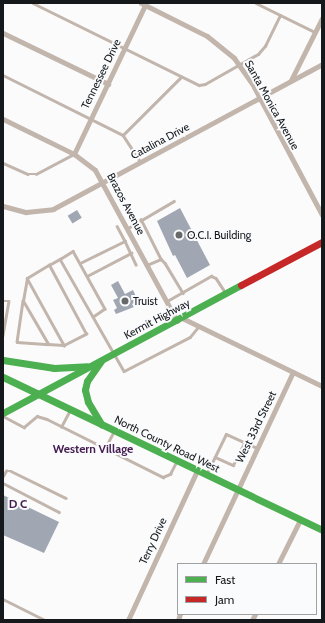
<!DOCTYPE html>
<style>
body{margin:0}
#map{position:relative;width:325px;height:623px;overflow:hidden;background:#fbfbfc;font-family:Cabin,sans-serif}
div>[style]{position:absolute}
[style*='--x']{left:calc(var(--x)*1px);top:calc(var(--y)*1px);width:calc(var(--w)*1px);rotate:calc(var(--a)*1deg)}
.building>*{inset:0;background:#a0a7b3;transform-origin:0 0}
.lane>*{height:2.5px;margin:-1.25px;padding:0 1.25px;transform-origin:1.25px;border-radius:1.25px;background:#c2b5ac}
.street>*{height:5px;margin:-2.5px;padding:0 2.5px;transform-origin:2.5px;border-radius:2.5px;background:#c2b5ac}
.fast>*{height:7px;margin:-3.5px;padding:0 3.5px;transform-origin:3.5px;border-radius:3.5px;background:#4caf50}
.jam>*{height:7px;margin:-3.5px;padding:0 3.5px;transform-origin:3.5px;border-radius:3.5px;background:#c62828}
.dots>*{width:11px;height:11px;translate:-50% -50%;box-sizing:border-box;border:2px solid #fafbfd;border-radius:50%}
span{translate:-50% -50%;white-space:nowrap;text-align:center;line-height:1.15;-webkit-text-stroke:4px #fafbfd;paint-order:stroke}
.street-label{font-size:11px;color:#16191c}
.poi-label{font-size:11px;color:#16191c}
.left{translate:0 -50%;text-align:left}
.neighbourhood-label{font-size:12px;color:#461d51;font-weight:700}
.frame{position:absolute;inset:0;border:4px solid #16191c;pointer-events:none}
.legend{position:absolute;left:177px;top:563px;width:140px;height:52px;box-sizing:border-box;background:#fafbfd;border:1px solid #9fa1a3;margin:0;padding:5px 7px;list-style:none;font-size:12px;color:#16191c}
.legend li{display:flex;align-items:center;gap:8px;height:20px}
.legend b{width:20px;border:1px solid #9fa1a3}
</style>
<div id="map">
<div class="building">
<i style="clip-path:polygon(180px 208px,210px 265px,187px 278px,175px 255px,173px 256px,157px 221px)"></i>
<i style="left:77px;top:210px;width:9px;height:11px;rotate:58deg"></i>
<i style="clip-path:polygon(118px 281px,125px 294px,133px 290px,138px 301px,132px 304px,134px 307px,116px 314px,114px 310px,117px 308px,113px 300px,118px 298px,111px 285px)"></i>
<i style="clip-path:polygon(3px 495px,59px 522px,44px 553px,3px 535px)"></i>
</div>
<div class="lane">
<i style="--x:33;--y:3;--w:185;--a:26.3"></i>
<i style="--x:199;--y:85;--w:6;--a:-9"></i>
<i style="--x:205;--y:84;--w:61;--a:-29.5"></i>
<i style="--x:258;--y:54;--w:11;--a:-49"></i>
<i style="--x:265;--y:46;--w:34;--a:-64"></i>
<i style="--x:256;--y:3;--w:66;--a:26.2"></i>
<i style="--x:3;--y:75;--w:134;--a:26.6"></i>
<i style="--x:123;--y:135;--w:31;--a:57"></i>
<i style="--x:123;--y:135;--w:82;--a:-45"></i>
<i style="--x:3;--y:163;--w:27;--a:24"></i>
<i style="--x:28;--y:174;--w:8;--a:0"></i>
<i style="--x:36;--y:174;--w:43;--a:-27.8"></i>
<i style="--x:141;--y:219;--w:45;--a:63.4"></i>
<i style="--x:117;--y:226;--w:17;--a:62"></i>
<i style="--x:128;--y:228;--w:53;--a:-30.4"></i>
<i style="--x:60;--y:259;--w:15;--a:-32"></i>
<i style="--x:73;--y:251;--w:66;--a:61.1"></i>
<i style="--x:105;--y:309;--w:14;--a:146"></i>
<i style="--x:80;--y:263;--w:50;--a:-26.1"></i>
<i style="--x:125;--y:241;--w:26;--a:65"></i>
<i style="--x:147;--y:265;--w:15;--a:-23"></i>
<i style="--x:161;--y:259;--w:6;--a:45"></i>
<i style="--x:165;--y:263;--w:35;--a:59"></i>
<i style="--x:87;--y:276;--w:50;--a:-27.6"></i>
<i style="--x:27;--y:278;--w:26;--a:-31"></i>
<i style="--x:3;--y:301;--w:6;--a:0"></i>
<i style="--x:9;--y:301;--w:35;--a:100"></i>
<i style="--x:23;--y:301;--w:41;--a:98.3"></i>
<i style="--x:17;--y:342;--w:31;--a:4"></i>
<i style="--x:48;--y:344;--w:50;--a:-120.2"></i>
<i style="--x:23;--y:301;--w:23;--a:-80"></i>
<i style="--x:27;--y:278;--w:77;--a:61.1"></i>
<i style="--x:64;--y:345;--w:25;--a:-27"></i>
<i style="--x:86;--y:334;--w:78;--a:-118.2"></i>
<i style="--x:49;--y:265;--w:13;--a:-29"></i>
<i style="--x:60;--y:259;--w:129;--a:60.3"></i>
<i style="--x:124;--y:371;--w:74;--a:-27.3"></i>
<i style="--x:190;--y:337;--w:14;--a:-51"></i>
<i style="--x:167;--y:301;--w:51;--a:-29.6"></i>
<i style="--x:211;--y:276;--w:5;--a:22"></i>
<i style="--x:216;--y:278;--w:17;--a:57"></i>
<i style="--x:48;--y:344;--w:15;--a:4"></i>
<i style="--x:3;--y:416;--w:24;--a:28"></i>
<i style="--x:24;--y:427;--w:17;--a:-40"></i>
<i style="--x:37;--y:416;--w:10;--a:17"></i>
<i style="--x:47;--y:419;--w:130;--a:26.6"></i>
<i style="--x:163;--y:477;--w:8;--a:-23"></i>
<i style="--x:170;--y:474;--w:13;--a:-63"></i>
<i style="--x:61;--y:427;--w:19;--a:-62"></i>
<i style="--x:105;--y:448;--w:19;--a:-62"></i>
<i style="--x:215;--y:457;--w:20;--a:24"></i>
<i style="--x:233;--y:465;--w:25;--a:-63"></i>
<i style="--x:207;--y:473;--w:43;--a:-64"></i>
<i style="--x:226;--y:434;--w:34;--a:24"></i>
<i style="--x:3;--y:476;--w:6;--a:-59"></i>
<i style="--x:6;--y:471;--w:5;--a:0"></i>
<i style="--x:11;--y:471;--w:61;--a:26.1"></i>
<i style="--x:3;--y:483;--w:63;--a:27.4"></i>
<i style="--x:3;--y:599;--w:47;--a:26.6"></i>
</div>
<div class="street">
<i style="--x:141;--y:3;--w:74;--a:26.6"></i>
<i style="--x:207;--y:36;--w:35;--a:39"></i>
<i style="--x:234;--y:58;--w:35;--a:55"></i>
<i style="--x:254;--y:87;--w:145;--a:62"></i>
<i style="--x:3;--y:33;--w:117;--a:25.9"></i>
<i style="--x:291;--y:80;--w:69;--a:-63.4"></i>
<i style="--x:3;--y:119;--w:79;--a:26.2"></i>
<i style="--x:74;--y:154;--w:26;--a:37"></i>
<i style="--x:95;--y:170;--w:172;--a:61.5"></i>
<i style="--x:74;--y:154;--w:167;--a:-64.5"></i>
<i style="--x:3;--y:206;--w:24;--a:15"></i>
<i style="--x:26;--y:212;--w:27;--a:-6"></i>
<i style="--x:53;--y:209;--w:306;--a:-28.3"></i>
<i style="--x:182;--y:318;--w:156;--a:25.9"></i>
<i style="--x:203;--y:564;--w:212;--a:-64.9"></i>
<i style="--x:278;--y:564;--w:49;--a:-63.4"></i>
<i style="--x:128;--y:620;--w:164;--a:-65.2"></i>
<i style="--x:178;--y:620;--w:6;--a:-72"></i>
<i style="--x:252;--y:620;--w:7;--a:-63"></i>
</div>
<div class="fast">
<i style="--x:3;--y:360;--w:52;--a:8.9"></i>
<i style="--x:54;--y:368;--w:33;--a:-3"></i>
<i style="--x:101;--y:361;--w:24;--a:125"></i>
<i style="--x:87;--y:381;--w:9;--a:103"></i>
<i style="--x:85;--y:390;--w:12;--a:76"></i>
<i style="--x:88;--y:402;--w:26;--a:59"></i>
<i style="--x:3;--y:377;--w:354;--a:25.6"></i>
<i style="--x:3;--y:413;--w:270;--a:-28.3"></i>
</div>
<div class="jam">
<i style="--x:241;--y:285;--w:92;--a:-28"></i>
</div>
<div class="dots">
<i style="left:179px;top:235px;background:#66686a"></i>
<i style="left:125px;top:301px;background:#66686a"></i>
</div>
<div class="street-label">
<span style="left:101px;top:74px;rotate:-64deg">Tennessee Drive</span>
<span style="left:272px;top:105px;rotate:61deg">Santa Monica Avenue</span>
<span style="left:160px;top:141px;rotate:-28deg">Catalina Drive</span>
<span style="left:126px;top:204px;rotate:62deg">Brazos Avenue</span>
<span style="left:157px;top:319px;rotate:-28deg">Kermit Highway</span>
<span style="left:256px;top:427px;rotate:-64deg">West 33rd Street</span>
<span style="left:167px;top:444px;rotate:26deg">North County Road West</span>
<span style="left:153px;top:541px;rotate:-65deg">Terry Drive</span>
</div>
<div class="poi-label">
<span class="left" style="left:187px;top:235px">O.C.I. Building</span>
<span class="left" style="left:133px;top:301px">Truist</span>
</div>
<div class="neighbourhood-label">
<span style="left:93px;top:449px">Western Village</span>
<span style="left:18px;top:504px">D C</span>
</div>
<div class="frame"></div>
<ul class="legend">
<li><b style="height:5px;background:#4caf50"></b>Fast</li>
<li><b style="height:5px;background:#c62828"></b>Jam</li>
</ul>
</div>
